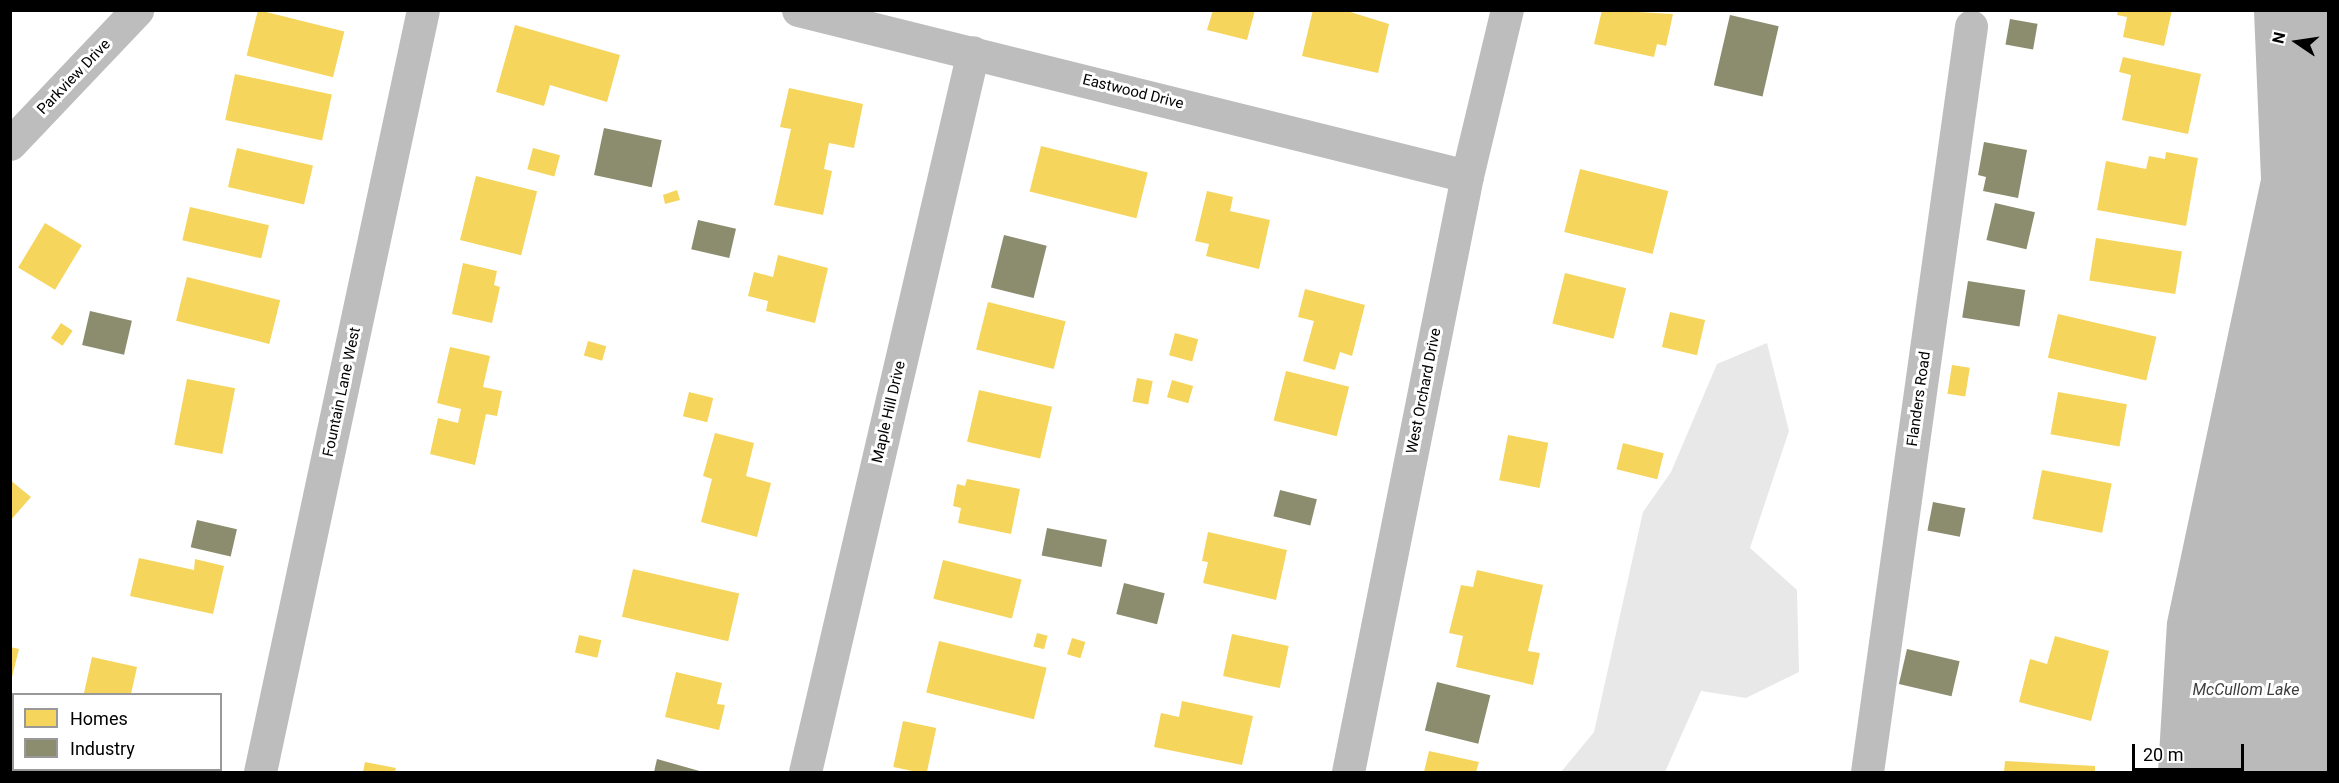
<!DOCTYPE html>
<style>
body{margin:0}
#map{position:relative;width:2339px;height:783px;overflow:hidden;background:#fff;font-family:Roboto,sans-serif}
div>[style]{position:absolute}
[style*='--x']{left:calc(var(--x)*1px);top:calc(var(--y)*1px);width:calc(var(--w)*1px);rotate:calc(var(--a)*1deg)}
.green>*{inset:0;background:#e8e8e8}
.water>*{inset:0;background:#bababa}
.homes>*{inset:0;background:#f6d55c;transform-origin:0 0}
.industry>*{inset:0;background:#8c8c6e;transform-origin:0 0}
.minor>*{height:33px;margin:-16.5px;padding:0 16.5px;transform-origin:16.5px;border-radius:16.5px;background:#bdbdbd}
span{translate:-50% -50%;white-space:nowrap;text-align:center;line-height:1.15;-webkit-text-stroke:6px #fff;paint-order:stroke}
.street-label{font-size:15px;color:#000}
.water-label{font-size:16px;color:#3e3e3e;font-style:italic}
.frame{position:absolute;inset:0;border:12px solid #000;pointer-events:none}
.legend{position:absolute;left:12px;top:693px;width:210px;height:78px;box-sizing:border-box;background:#fff;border:2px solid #999;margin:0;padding:8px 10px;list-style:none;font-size:18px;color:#000}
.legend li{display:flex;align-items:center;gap:12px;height:30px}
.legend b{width:30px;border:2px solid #999}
.north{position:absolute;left:2267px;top:12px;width:60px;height:60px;-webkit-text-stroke:4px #fff;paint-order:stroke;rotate:283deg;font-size:16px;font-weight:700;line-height:24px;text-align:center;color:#000}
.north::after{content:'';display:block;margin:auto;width:21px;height:27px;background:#000;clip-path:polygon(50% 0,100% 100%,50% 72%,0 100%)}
.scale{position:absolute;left:2132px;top:744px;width:112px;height:27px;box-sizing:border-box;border:3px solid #000;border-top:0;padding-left:8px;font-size:18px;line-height:21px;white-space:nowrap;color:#000;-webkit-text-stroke:4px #fff;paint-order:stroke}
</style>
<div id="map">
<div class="green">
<i style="clip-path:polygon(1767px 343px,1789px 431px,1750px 548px,1797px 590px,1799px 672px,1746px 698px,1701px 691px,1665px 772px,1561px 772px,1594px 732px,1643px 512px,1671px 472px,1717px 364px)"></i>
</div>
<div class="water">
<i style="clip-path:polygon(2254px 11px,2328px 11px,2328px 772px,2158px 772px,2167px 622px,2261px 179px)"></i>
</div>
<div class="homes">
<i style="left:258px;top:10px;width:89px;height:47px;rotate:14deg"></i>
<i style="clip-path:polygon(1213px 10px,1255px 10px,1247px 40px,1207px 30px)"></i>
<i style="clip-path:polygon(1313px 10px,1344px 10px,1389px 24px,1378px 73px,1302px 56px)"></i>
<i style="clip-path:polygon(1602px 10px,1673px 14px,1666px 46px,1657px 44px,1654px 57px,1594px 44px)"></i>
<i style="clip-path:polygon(2118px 10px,2172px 10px,2164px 46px,2123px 37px,2127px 17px,2117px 15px)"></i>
<i style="clip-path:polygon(515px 25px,620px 55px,607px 102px,550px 85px,544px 106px,496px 92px)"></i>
<i style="clip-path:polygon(2123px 57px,2201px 74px,2188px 134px,2122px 120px,2131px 75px,2119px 72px)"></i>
<i style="left:235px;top:74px;width:99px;height:47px;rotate:12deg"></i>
<i style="clip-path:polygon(789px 88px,863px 104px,854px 148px,829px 143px,824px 169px,832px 171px,823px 215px,774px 205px,791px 129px,780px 127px)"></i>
<i style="left:1041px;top:146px;width:110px;height:47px;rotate:14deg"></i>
<i style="left:237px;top:148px;width:78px;height:40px;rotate:13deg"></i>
<i style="left:533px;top:148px;width:28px;height:22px;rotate:15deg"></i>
<i style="clip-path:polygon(2166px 152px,2198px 158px,2186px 226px,2097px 210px,2106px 161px,2146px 169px,2149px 156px,2165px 159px)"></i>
<i style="left:1580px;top:169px;width:91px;height:65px;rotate:14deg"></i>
<i style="left:476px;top:176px;width:63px;height:66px;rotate:14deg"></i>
<i style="clip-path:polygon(677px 190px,680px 200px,665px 204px,663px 195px)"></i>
<i style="clip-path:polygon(1207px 191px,1233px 197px,1230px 211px,1270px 220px,1259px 269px,1206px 256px,1209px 244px,1195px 241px)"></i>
<i style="left:190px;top:207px;width:81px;height:34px;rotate:13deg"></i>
<i style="left:45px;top:223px;width:43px;height:52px;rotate:31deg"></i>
<i style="left:2096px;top:238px;width:87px;height:43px;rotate:9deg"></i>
<i style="clip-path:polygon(778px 255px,828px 268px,815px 323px,766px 311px,768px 301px,748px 296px,754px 272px,773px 277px)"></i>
<i style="clip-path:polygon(463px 263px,497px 271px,494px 285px,500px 287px,492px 323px,452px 314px)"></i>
<i style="left:1565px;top:273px;width:63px;height:52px;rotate:14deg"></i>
<i style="left:187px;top:277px;width:96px;height:45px;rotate:14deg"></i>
<i style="clip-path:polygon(1305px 289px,1365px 305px,1352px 356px,1340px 352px,1335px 370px,1303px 361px,1314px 321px,1298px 317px)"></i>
<i style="left:988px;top:302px;width:80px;height:49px;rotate:14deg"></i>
<i style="left:1670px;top:312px;width:36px;height:36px;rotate:13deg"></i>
<i style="left:2058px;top:314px;width:101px;height:45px;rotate:13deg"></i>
<i style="left:61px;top:323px;width:14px;height:18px;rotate:34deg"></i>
<i style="left:1175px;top:333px;width:24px;height:23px;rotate:15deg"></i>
<i style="left:588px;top:341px;width:19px;height:15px;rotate:16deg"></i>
<i style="clip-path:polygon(450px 347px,490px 356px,483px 387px,502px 391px,497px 416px,486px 414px,475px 465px,430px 454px,438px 418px,458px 423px,461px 409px,437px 403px)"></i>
<i style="left:1952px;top:365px;width:18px;height:29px;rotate:9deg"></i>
<i style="left:1286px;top:371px;width:65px;height:51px;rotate:14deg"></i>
<i style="left:1137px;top:378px;width:16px;height:24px;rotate:11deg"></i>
<i style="left:187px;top:379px;width:49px;height:67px;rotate:11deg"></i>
<i style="left:1172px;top:380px;width:22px;height:18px;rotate:16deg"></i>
<i style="left:979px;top:390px;width:75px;height:53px;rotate:13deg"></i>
<i style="left:689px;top:392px;width:25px;height:25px;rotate:14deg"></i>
<i style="left:2058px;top:392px;width:70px;height:43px;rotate:10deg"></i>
<i style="clip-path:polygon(715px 433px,754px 443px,746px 476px,771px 483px,757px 537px,701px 522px,712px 479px,703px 476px)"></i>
<i style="left:1508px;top:435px;width:41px;height:46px;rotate:11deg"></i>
<i style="left:1623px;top:443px;width:42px;height:27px;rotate:14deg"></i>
<i style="left:2042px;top:470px;width:71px;height:50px;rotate:11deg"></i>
<i style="clip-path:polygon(967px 479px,1020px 489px,1011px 534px,958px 523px,961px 508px,953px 506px,957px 484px,965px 486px)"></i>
<i style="clip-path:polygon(10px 480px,31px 497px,10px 521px)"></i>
<i style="clip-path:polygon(1208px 532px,1287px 550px,1276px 600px,1203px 583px,1208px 562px,1202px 561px)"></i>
<i style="clip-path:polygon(139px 558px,194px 570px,195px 559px,224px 566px,213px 614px,130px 596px)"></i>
<i style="left:943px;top:560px;width:81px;height:40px;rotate:14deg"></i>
<i style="left:633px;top:569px;width:109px;height:49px;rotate:13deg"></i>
<i style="clip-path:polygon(1477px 570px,1543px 585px,1528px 651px,1540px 653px,1533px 685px,1456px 667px,1463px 636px,1449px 633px,1461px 585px,1473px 587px)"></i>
<i style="left:1037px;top:633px;width:11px;height:14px;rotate:15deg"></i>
<i style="left:1232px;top:634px;width:58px;height:43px;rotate:12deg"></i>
<i style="left:579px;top:635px;width:23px;height:18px;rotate:13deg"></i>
<i style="clip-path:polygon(2055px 636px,2109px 651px,2091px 721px,2019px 702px,2030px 659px,2047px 664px)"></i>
<i style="left:1072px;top:638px;width:14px;height:17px;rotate:17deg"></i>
<i style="left:939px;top:641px;width:111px;height:53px;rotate:14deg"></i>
<i style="clip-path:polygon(10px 647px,19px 649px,11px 681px,10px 681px)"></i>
<i style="clip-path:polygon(92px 657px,137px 667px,131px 694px,84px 693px)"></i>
<i style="clip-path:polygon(676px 672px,722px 683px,717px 704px,725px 705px,719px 730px,665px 717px)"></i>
<i style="clip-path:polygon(1182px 701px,1253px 716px,1242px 765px,1154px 747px,1161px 713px,1179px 717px)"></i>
<i style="left:903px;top:721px;width:34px;height:47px;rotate:12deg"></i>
<i style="clip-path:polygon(1429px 751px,1479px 762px,1476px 772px,1424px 772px)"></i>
<i style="clip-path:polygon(2005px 761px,2095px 766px,2095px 772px,2004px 772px)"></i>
<i style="clip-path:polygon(365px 762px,396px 768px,395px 772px,363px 772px)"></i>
</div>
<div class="industry">
<i style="left:1730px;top:15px;width:50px;height:72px;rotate:13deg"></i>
<i style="left:2010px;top:19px;width:28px;height:26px;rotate:10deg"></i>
<i style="left:604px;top:128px;width:59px;height:48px;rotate:12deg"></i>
<i style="clip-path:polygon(1984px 142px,2027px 150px,2018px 198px,1983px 191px,1986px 177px,1978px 175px)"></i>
<i style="left:1995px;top:203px;width:41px;height:38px;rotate:13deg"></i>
<i style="left:698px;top:220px;width:39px;height:30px;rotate:13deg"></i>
<i style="left:1004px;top:235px;width:44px;height:54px;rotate:14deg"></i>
<i style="left:1968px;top:281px;width:58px;height:37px;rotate:9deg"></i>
<i style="left:90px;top:311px;width:43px;height:35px;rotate:13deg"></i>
<i style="left:1280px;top:490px;width:38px;height:27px;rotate:14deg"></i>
<i style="left:1933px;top:502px;width:33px;height:29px;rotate:11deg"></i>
<i style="left:197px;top:520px;width:41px;height:28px;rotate:13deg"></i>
<i style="left:1047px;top:528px;width:61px;height:28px;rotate:11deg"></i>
<i style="left:1124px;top:583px;width:42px;height:32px;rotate:14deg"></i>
<i style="left:1907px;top:649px;width:54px;height:36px;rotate:13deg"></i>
<i style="left:1437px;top:682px;width:55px;height:50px;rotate:14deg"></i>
<i style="clip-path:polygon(657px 759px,703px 772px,654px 772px)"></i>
</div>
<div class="minor">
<i style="--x:798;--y:10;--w:689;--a:13.94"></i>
<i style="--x:10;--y:144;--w:185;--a:-46.5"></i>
<i style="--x:260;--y:772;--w:779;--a:-77.93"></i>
<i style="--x:805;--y:772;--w:739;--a:-76.87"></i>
<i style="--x:1348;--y:772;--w:608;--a:-78.71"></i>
<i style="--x:1467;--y:176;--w:171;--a:-76.5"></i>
<i style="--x:1867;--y:772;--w:753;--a:-82.06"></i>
</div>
<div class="street-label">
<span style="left:74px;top:77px;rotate:-46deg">Parkview Drive</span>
<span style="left:1133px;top:92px;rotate:14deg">Eastwood Drive</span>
<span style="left:1424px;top:391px;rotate:-79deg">West Orchard Drive</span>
<span style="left:342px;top:392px;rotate:-78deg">Fountain Lane West</span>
<span style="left:1919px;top:399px;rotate:-82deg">Flanders Road</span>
<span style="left:889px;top:412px;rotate:-77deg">Maple Hill Drive</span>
</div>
<div class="water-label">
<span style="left:2246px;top:690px">McCullom Lake</span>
</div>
<div class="frame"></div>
<ul class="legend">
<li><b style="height:16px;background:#f6d55c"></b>Homes</li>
<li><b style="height:16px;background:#8c8c6e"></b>Industry</li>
</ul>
<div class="north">N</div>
<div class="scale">20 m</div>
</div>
